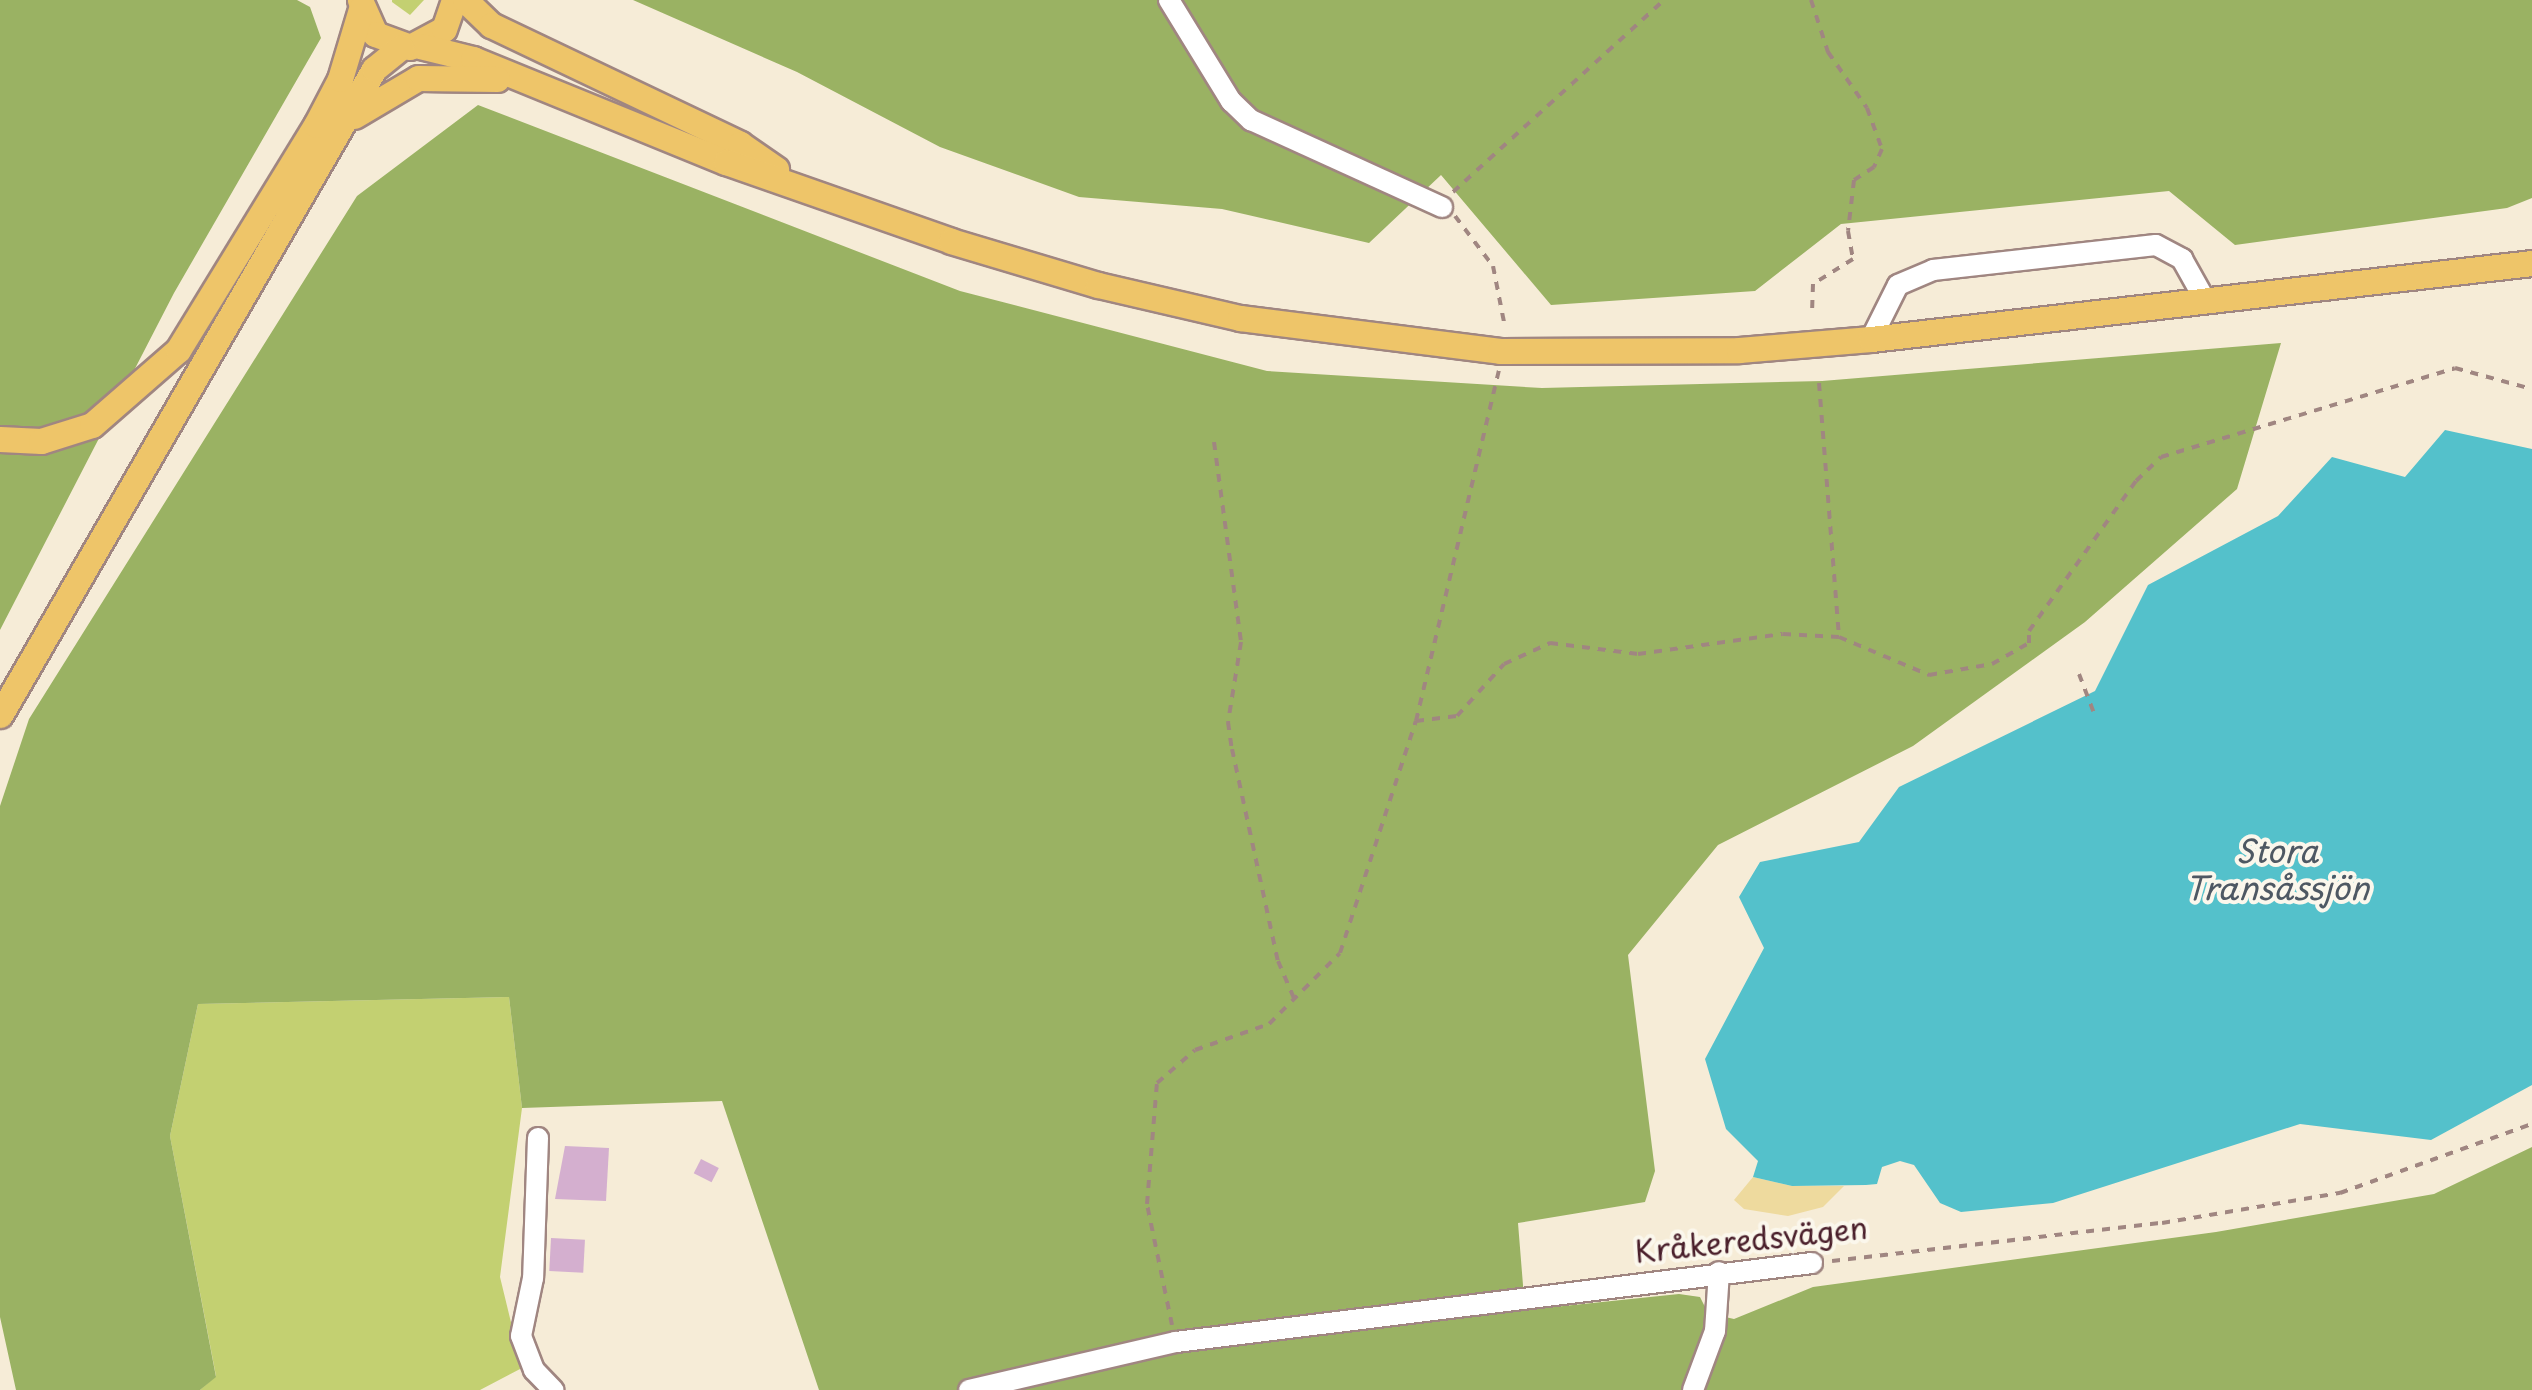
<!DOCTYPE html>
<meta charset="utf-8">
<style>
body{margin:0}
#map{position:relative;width:2532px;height:1390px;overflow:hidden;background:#f6ecd7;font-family:"Playpen Sans",sans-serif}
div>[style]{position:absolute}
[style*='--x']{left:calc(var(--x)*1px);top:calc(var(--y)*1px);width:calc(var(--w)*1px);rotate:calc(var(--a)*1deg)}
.green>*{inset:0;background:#c3d071}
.forest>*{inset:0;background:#9ab263}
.sand>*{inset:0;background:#eeda9e}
.water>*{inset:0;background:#54c1cb}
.building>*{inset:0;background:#d4afcf;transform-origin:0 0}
.path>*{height:4px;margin-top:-2px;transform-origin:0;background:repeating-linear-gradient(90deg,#a08681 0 8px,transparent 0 16px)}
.roads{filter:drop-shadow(2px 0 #a08681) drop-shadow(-2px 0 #a08681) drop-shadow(0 2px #a08681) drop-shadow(0 -2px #a08681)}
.minor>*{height:20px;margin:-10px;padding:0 10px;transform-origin:10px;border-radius:10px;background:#fff}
.major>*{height:25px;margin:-12.5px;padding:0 12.5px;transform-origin:12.5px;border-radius:12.5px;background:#eec569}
span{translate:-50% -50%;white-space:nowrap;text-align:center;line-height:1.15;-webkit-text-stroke:8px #fbf7ec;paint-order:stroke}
.street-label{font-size:30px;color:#4a1f2b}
.water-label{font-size:32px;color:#4e5863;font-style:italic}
</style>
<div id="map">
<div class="green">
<i style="clip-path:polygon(424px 0,410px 15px,392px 2px,392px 0)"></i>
<i style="clip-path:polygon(509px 997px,522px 1108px,500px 1277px,522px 1368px,480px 1390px,200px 1390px,216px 1376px,170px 1136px,198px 1004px)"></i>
</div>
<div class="forest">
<i style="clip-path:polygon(0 0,297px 0,310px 7px,321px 38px,174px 293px,0 630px)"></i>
<i style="clip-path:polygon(633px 0,2532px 0,2532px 198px,2507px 208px,2235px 245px,2169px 191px,1841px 224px,1755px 291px,1551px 305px,1441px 175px,1369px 243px,1222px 209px,1079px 197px,940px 147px,797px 72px)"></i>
<i style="clip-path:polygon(478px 105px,960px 291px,1267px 371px,1542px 388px,1822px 381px,2281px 343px,2237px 489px,2085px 622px,1913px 746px,1718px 845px,1628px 955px,1655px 1171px,1645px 1202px,1518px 1223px,1525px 1310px,1679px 1294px,1700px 1297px,1708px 1313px,1734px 1319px,1813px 1287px,2216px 1232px,2434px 1194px,2532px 1147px,2532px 1390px,819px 1390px,722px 1101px,522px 1108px,509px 997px,198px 1004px,170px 1136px,216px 1377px,200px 1390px,16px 1390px,0 1317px,0 806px,29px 719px,357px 196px)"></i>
</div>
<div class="sand">
<i style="clip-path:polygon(1753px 1177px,1792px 1186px,1844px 1186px,1823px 1207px,1788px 1216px,1744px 1209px,1734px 1200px)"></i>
</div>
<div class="water">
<i style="clip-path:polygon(2445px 430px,2532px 449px,2532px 1085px,2431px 1140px,2300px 1124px,2053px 1203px,1961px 1212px,1940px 1203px,1914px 1165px,1900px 1161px,1882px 1167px,1877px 1184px,1866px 1185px,1792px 1186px,1753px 1177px,1758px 1161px,1726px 1129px,1705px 1059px,1764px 948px,1739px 897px,1760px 862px,1859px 842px,1899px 787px,2095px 691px,2148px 585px,2278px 516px,2332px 457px,2405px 477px)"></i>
</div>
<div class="building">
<i style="clip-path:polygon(565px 1146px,609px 1148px,606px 1201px,555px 1199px)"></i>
<i style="left:701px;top:1159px;width:20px;height:16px;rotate:27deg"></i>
<i style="left:551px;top:1238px;width:34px;height:33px;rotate:3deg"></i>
</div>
<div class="path">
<i style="--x:1811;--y:0;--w:55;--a:71.9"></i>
<i style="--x:1828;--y:52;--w:68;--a:55.1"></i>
<i style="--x:1867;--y:108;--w:44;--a:69.9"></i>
<i style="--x:1882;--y:149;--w:20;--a:114"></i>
<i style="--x:1874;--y:167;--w:24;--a:147"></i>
<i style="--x:1854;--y:180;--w:51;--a:96.7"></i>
<i style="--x:1848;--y:231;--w:28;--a:80"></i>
<i style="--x:1853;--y:259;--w:47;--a:148"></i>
<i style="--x:1813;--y:284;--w:32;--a:92"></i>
<i style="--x:1453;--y:192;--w:285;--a:-42.3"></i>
<i style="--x:1455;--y:216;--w:63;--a:52.8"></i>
<i style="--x:1493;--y:266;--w:62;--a:78.9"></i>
<i style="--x:1819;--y:383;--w:255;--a:85.5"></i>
<i style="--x:1214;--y:442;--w:202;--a:82.3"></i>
<i style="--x:1241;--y:642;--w:81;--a:99.2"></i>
<i style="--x:1228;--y:722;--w:27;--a:82"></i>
<i style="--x:1232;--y:749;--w:217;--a:77.8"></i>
<i style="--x:1278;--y:961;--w:46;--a:66.8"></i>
<i style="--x:2079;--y:674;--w:40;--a:69"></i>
<i style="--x:1416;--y:721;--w:41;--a:-7"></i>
<i style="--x:1457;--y:716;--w:70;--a:-47.9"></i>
<i style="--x:1504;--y:664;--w:51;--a:-24.5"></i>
<i style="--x:1550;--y:643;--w:89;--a:7.1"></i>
<i style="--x:1638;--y:654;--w:146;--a:-7.9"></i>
<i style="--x:1783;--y:634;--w:56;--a:3.1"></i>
<i style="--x:1839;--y:637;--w:98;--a:22.9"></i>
<i style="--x:1929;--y:675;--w:64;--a:-9.9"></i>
<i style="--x:1992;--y:664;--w:43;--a:-29.6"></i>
<i style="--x:2029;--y:643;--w:12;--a:-90"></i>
<i style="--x:2029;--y:631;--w:184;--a:-54.5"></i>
<i style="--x:2136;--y:481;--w:35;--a:-44"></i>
<i style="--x:2161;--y:457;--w:307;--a:-16.8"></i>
<i style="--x:2455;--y:368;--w:80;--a:15.3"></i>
<i style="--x:1832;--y:1261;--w:332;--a:-6.6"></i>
<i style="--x:2162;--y:1223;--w:181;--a:-9.6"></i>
<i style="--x:2340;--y:1193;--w:204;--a:-19.8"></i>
<i style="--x:1172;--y:1325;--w:124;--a:-101.7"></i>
<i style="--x:1147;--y:1204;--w:121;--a:-85.3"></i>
<i style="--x:1157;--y:1083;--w:50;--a:-41"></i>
<i style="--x:1195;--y:1050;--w:78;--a:-19.4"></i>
<i style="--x:1269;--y:1024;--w:100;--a:-45"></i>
<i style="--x:1340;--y:953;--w:244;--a:-71.9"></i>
<i style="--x:1416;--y:721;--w:360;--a:-76.7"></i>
</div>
<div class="roads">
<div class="minor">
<i style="--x:1169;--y:0;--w:119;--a:58.5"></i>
<i style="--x:1231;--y:101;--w:28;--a:44"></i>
<i style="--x:1251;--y:120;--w:210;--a:24.5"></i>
<i style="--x:1871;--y:339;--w:60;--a:-63.4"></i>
<i style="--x:1898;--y:285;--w:38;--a:-23"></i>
<i style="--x:1933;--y:270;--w:224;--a:-6.4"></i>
<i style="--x:2156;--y:245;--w:30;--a:28"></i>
<i style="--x:2182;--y:259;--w:47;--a:60.7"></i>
<i style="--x:538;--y:1138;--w:140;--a:92"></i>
<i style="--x:533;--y:1278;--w:59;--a:101.7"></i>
<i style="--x:521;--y:1336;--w:36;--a:69"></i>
<i style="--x:534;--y:1370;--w:28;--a:46"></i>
<i style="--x:969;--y:1390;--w:212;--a:-13.1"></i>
<i style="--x:1176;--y:1342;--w:641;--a:-7.08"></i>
<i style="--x:1693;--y:1390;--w:63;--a:-69.6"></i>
<i style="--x:1715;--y:1331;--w:59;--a:-86.1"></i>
</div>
<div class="major">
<i style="--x:360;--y:0;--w:37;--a:66"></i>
<i style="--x:375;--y:34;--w:37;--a:20"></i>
<i style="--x:410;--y:47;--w:38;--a:-28"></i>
<i style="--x:444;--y:29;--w:31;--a:-71"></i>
<i style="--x:465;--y:0;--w:36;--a:44"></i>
<i style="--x:491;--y:25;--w:276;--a:25.5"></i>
<i style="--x:740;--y:144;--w:44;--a:34.8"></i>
<i style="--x:420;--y:46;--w:55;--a:13.8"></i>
<i style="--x:473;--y:59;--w:273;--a:22.2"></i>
<i style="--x:726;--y:162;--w:238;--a:19.3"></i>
<i style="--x:951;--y:241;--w:153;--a:16.7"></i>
<i style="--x:1098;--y:285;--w:146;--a:13.1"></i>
<i style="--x:1240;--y:318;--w:262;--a:7.2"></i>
<i style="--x:1500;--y:351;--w:239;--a:-0.2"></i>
<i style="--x:1739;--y:350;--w:132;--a:-4.8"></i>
<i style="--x:1871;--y:339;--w:665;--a:-6.56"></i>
<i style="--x:354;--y:116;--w:74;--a:-30.7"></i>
<i style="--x:418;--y:78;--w:79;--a:0.7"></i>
<i style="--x:0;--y:439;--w:41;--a:2.8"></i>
<i style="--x:41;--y:441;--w:53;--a:-17.4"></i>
<i style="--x:92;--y:425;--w:114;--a:-41.1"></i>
<i style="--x:178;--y:350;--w:264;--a:-58.5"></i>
<i style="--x:316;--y:125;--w:52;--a:-62.4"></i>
<i style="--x:340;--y:79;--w:73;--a:-73.3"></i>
<i style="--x:0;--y:715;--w:746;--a:-59.93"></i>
<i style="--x:374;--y:69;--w:35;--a:-39"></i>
</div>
</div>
<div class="street-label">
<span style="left:1751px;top:1239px;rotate:-6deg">Kråkeredsvägen</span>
</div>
<div class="water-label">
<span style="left:2277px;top:869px">Stora<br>Transåssjön</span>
</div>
</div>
